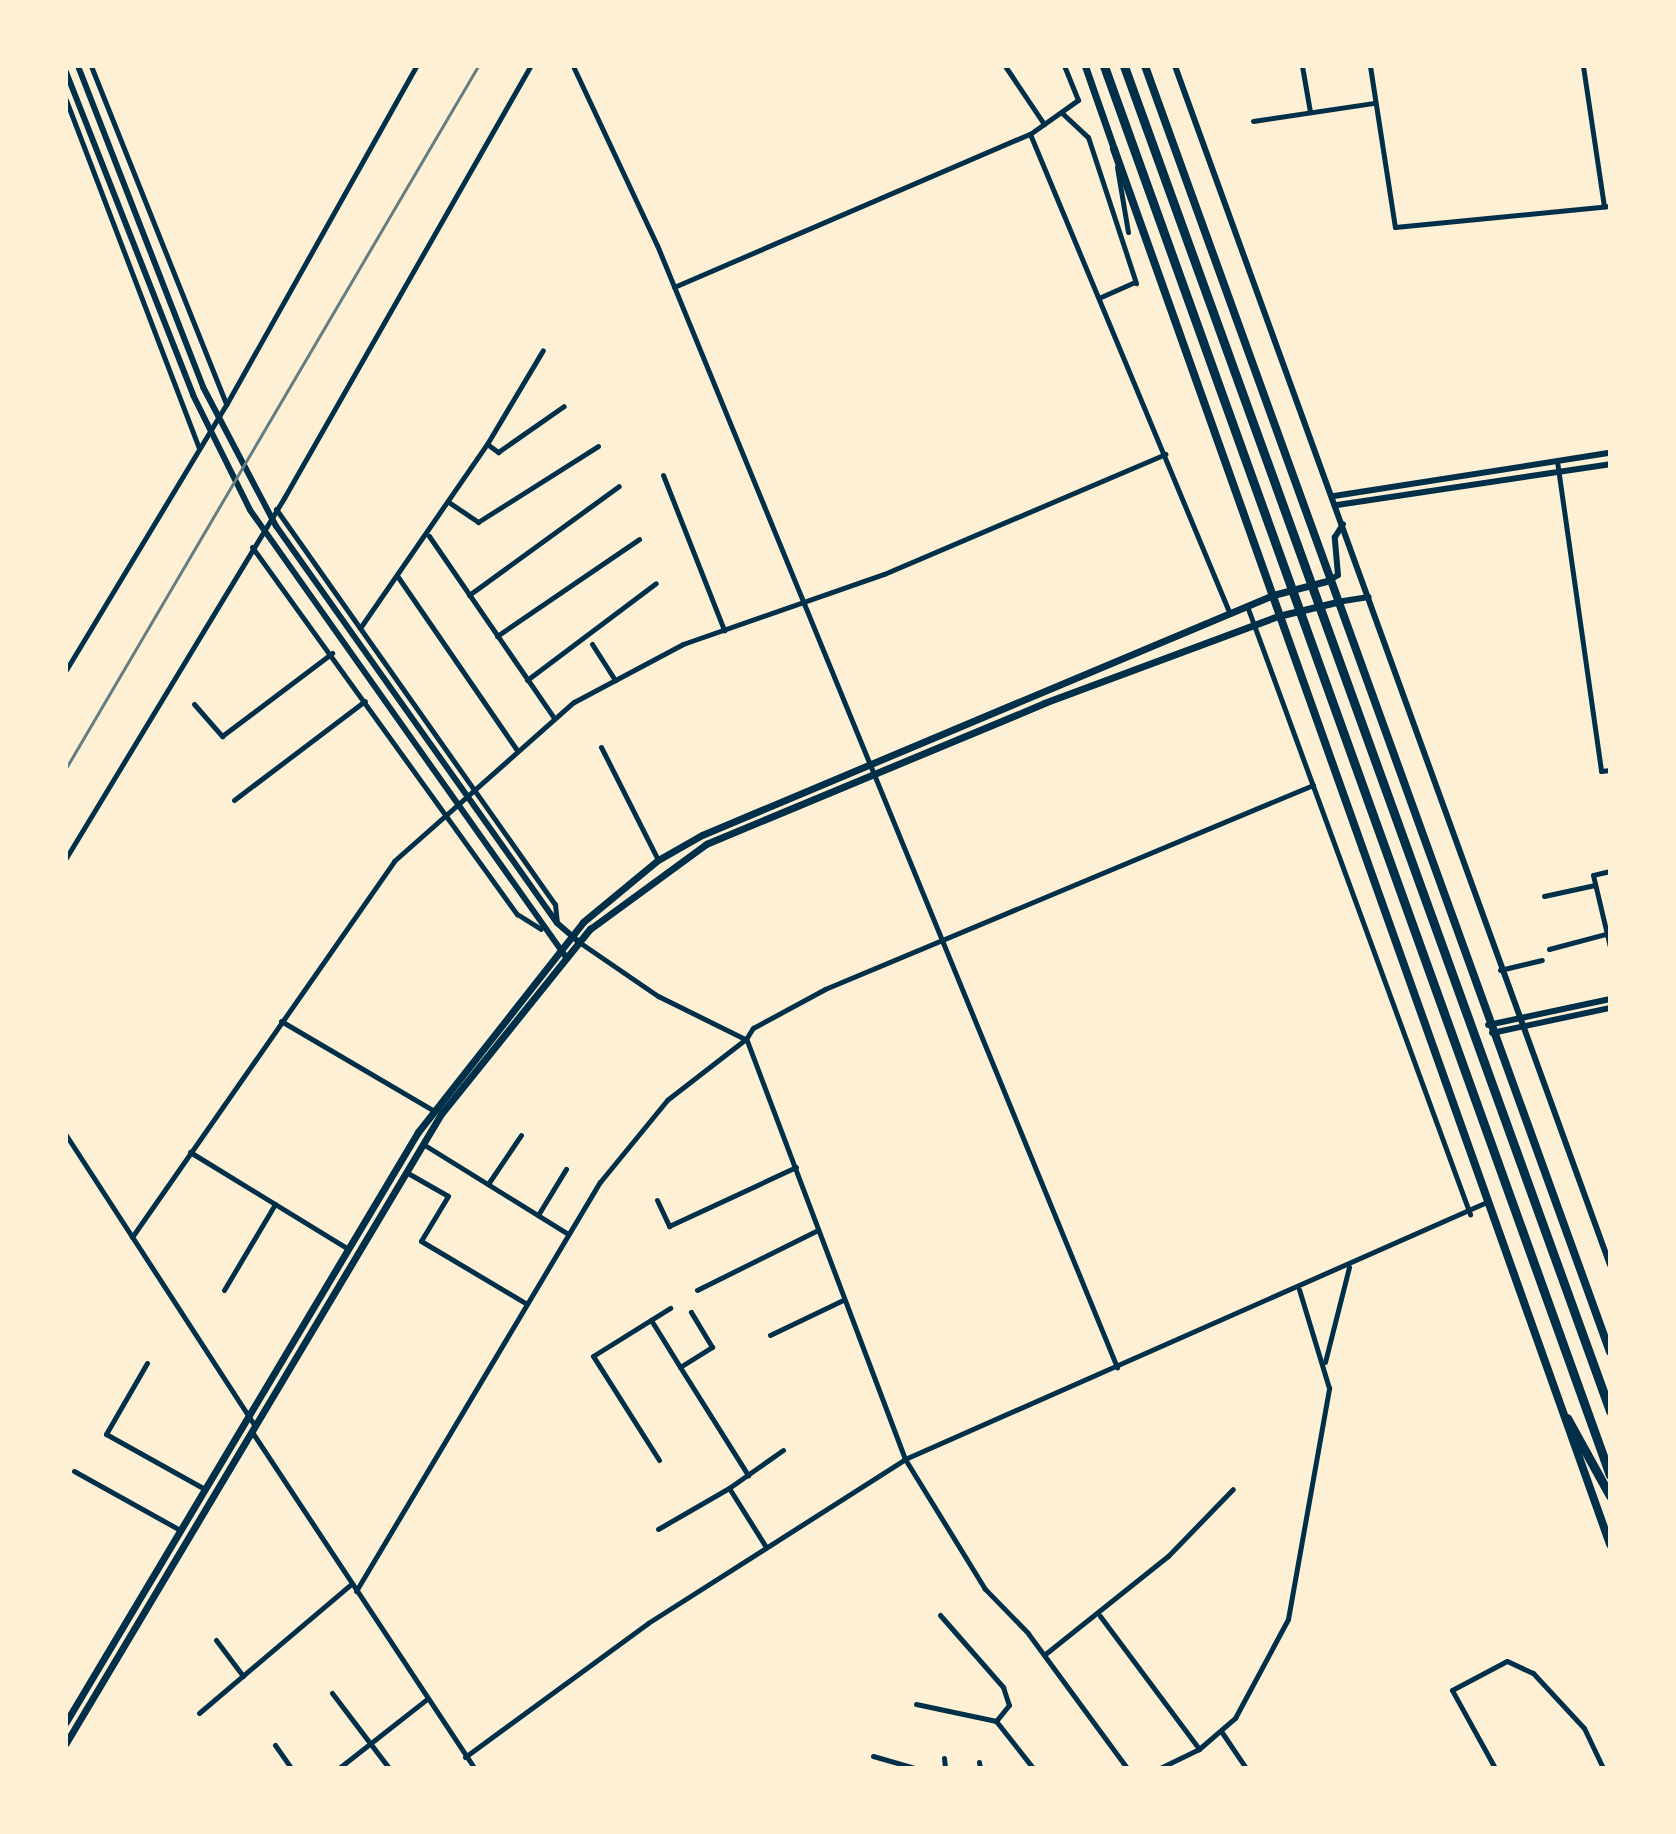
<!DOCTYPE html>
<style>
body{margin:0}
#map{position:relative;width:1676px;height:1834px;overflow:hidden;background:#fdf0d5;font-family:"Fira Sans Condensed",sans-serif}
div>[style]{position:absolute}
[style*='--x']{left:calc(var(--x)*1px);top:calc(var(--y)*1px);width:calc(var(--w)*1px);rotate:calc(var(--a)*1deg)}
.minor>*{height:5px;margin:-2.5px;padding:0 2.5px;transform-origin:2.5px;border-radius:2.5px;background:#003049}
.tertiary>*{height:6px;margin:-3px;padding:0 3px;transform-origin:3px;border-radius:3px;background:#003049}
.secondary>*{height:7px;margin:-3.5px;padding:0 3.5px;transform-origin:3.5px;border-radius:3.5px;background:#003049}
.primary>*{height:8px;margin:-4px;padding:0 4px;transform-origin:4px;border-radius:4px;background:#003049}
.trunk>*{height:9px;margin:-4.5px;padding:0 4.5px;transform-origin:4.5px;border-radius:4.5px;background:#003049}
.rail>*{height:3px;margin:-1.5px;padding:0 1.5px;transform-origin:1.5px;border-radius:1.5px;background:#657d81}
span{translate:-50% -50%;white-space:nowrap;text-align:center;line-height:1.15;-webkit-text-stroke:6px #fdf0d5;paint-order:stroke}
.frame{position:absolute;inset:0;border:68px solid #fdf0d5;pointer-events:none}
</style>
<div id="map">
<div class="minor">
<i style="--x:91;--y:66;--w:364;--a:68.2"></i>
<i style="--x:573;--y:66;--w:198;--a:64.9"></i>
<i style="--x:657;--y:245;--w:1213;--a:67.71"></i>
<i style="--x:1005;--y:66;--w:70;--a:56.1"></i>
<i style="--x:1302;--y:66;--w:47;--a:80.1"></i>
<i style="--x:1370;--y:66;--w:163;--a:81.2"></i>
<i style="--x:1395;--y:227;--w:216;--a:-5.6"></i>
<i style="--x:1583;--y:66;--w:142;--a:81.5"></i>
<i style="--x:66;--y:100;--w:373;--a:69.1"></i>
<i style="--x:1062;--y:113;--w:35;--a:43"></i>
<i style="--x:1088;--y:137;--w:154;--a:71.8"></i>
<i style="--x:1253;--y:121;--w:121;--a:-8.5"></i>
<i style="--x:1030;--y:134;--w:59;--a:-35.3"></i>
<i style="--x:1078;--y:100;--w:37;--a:-112"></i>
<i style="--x:1117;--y:167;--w:66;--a:80.4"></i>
<i style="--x:674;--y:287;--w:387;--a:-23.3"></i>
<i style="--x:1030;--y:134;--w:520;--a:67.38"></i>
<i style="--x:1101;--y:297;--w:37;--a:-24"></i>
<i style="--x:487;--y:444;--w:109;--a:-59.2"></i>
<i style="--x:1557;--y:461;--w:313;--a:81.9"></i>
<i style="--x:1601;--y:771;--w:9;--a:-6"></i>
<i style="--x:663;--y:475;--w:167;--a:68.5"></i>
<i style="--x:450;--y:503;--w:34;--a:34"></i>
<i style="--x:478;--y:522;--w:142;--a:-32.3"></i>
<i style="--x:276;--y:509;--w:484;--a:54.8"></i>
<i style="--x:555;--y:904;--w:18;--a:84"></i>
<i style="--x:429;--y:536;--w:221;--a:55.5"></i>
<i style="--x:252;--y:547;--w:453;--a:54.2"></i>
<i style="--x:517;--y:914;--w:28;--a:32"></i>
<i style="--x:398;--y:577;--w:209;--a:55.5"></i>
<i style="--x:469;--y:595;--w:185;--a:-36"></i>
<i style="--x:1247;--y:606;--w:648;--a:69.86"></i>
<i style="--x:360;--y:628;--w:224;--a:-55.4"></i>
<i style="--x:487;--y:444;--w:14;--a:36"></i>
<i style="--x:498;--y:452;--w:80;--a:-34.9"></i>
<i style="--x:497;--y:636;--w:172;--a:-34.3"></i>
<i style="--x:592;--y:644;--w:43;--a:57.4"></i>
<i style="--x:66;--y:670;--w:310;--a:-58.9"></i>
<i style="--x:226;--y:405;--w:389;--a:-60.7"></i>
<i style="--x:527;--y:680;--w:161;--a:-36.9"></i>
<i style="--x:194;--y:704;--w:43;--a:48.8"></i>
<i style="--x:222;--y:736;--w:138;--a:-37"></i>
<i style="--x:601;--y:747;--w:127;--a:63.2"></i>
<i style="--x:234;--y:800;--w:164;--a:-37.1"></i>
<i style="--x:66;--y:858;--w:421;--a:-58.8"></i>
<i style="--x:284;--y:498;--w:497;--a:-60.3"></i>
<i style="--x:1610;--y:871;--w:17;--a:167"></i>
<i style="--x:1593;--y:875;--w:74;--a:76.7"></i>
<i style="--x:1544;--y:896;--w:52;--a:-12.2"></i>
<i style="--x:579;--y:942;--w:96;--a:34.4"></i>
<i style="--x:658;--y:996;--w:97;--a:26.3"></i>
<i style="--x:1549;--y:949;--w:62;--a:-14.9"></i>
<i style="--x:1500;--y:970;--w:43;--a:-13.4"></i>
<i style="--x:281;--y:1021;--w:176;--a:30.4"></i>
<i style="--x:66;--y:1135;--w:346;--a:57"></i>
<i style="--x:423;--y:1144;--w:171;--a:31.8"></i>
<i style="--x:190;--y:1152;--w:185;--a:31.5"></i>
<i style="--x:406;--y:1172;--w:48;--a:29.7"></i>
<i style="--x:448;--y:1196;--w:52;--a:121"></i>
<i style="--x:421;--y:1241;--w:123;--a:30.7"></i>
<i style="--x:488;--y:1184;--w:59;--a:-56"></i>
<i style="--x:657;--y:1200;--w:29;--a:65"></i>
<i style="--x:669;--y:1226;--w:140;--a:-24.9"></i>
<i style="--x:538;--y:1215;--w:54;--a:-58.7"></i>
<i style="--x:132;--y:1237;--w:458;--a:-55.1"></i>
<i style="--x:394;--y:861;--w:240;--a:-41.5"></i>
<i style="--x:574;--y:702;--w:123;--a:-28"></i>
<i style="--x:683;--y:644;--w:213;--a:-19.2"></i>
<i style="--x:884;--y:574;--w:306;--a:-23.1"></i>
<i style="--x:224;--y:1290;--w:100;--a:-59.3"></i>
<i style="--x:697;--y:1290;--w:135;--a:-26.4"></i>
<i style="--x:651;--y:1320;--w:55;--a:58.3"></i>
<i style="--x:680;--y:1367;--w:38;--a:-32"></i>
<i style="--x:712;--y:1347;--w:41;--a:-121"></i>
<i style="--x:770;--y:1335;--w:81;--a:-25.6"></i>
<i style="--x:1325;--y:1362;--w:98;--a:-75.8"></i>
<i style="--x:147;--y:1363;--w:82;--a:120"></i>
<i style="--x:106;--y:1434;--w:113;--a:29.1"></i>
<i style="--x:680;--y:1367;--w:128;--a:57.8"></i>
<i style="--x:252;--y:1432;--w:403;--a:56.5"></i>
<i style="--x:659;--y:1460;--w:123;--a:-122.4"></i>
<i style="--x:593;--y:1356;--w:91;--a:-31.9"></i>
<i style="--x:74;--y:1471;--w:121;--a:29.1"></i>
<i style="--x:729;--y:1488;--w:66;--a:-35.1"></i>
<i style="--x:658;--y:1529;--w:82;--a:-30"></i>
<i style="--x:729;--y:1488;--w:70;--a:57.9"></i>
<i style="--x:356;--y:1591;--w:476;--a:-59.2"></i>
<i style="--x:600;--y:1182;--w:106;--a:-50.7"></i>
<i style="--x:667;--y:1100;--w:100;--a:-37.7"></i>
<i style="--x:940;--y:1615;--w:96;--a:48.8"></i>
<i style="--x:1003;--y:1687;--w:19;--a:72"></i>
<i style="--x:1009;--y:1705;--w:21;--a:129"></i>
<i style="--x:1100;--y:1616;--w:166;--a:53.3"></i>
<i style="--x:216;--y:1640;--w:45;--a:53.1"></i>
<i style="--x:1044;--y:1655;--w:159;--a:-38.6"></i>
<i style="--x:1168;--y:1556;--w:93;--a:-45.9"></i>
<i style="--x:332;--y:1693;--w:94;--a:52.8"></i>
<i style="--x:916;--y:1704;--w:82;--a:12"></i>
<i style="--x:996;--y:1721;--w:60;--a:51.8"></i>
<i style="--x:199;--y:1713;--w:199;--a:-40.3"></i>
<i style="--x:1221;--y:1731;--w:45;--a:56"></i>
<i style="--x:275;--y:1745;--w:28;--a:55"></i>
<i style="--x:873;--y:1756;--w:44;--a:15.9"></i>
<i style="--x:465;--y:1757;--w:227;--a:-36.2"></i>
<i style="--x:648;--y:1623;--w:305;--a:-32.5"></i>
<i style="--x:905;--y:1459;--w:636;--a:-23.83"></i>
<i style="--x:944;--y:1758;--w:10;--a:84"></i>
<i style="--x:979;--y:1762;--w:6;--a:81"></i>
<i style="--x:339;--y:1768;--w:112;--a:-38.1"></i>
<i style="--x:1127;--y:1768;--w:167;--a:-126.3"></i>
<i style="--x:1028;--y:1633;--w:62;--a:-134.3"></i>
<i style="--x:985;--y:1589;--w:153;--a:-121.6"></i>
<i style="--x:905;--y:1459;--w:449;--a:-110.7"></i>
<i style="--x:746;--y:1039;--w:13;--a:-58"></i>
<i style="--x:753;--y:1028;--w:82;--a:-28.4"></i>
<i style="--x:825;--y:989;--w:529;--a:-22.69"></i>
<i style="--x:1160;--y:1768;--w:43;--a:-26"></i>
<i style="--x:1199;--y:1749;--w:48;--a:-40.7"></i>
<i style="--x:1235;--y:1718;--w:112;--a:-61.8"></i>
<i style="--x:1288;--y:1619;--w:235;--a:-79.9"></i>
<i style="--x:1329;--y:1388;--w:103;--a:-106.9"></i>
<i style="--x:1495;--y:1768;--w:89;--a:-118.9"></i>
<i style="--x:1452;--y:1690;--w:62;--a:-27.8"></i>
<i style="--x:1507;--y:1661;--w:29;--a:25"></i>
<i style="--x:1533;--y:1673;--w:75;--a:47.2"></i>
<i style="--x:1584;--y:1728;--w:44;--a:64.6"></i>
</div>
<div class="tertiary">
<i style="--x:78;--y:66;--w:344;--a:68.7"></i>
<i style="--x:203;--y:387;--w:157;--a:62.3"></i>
<i style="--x:276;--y:526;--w:486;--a:54.7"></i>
<i style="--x:557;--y:923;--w:29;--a:41"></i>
<i style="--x:1175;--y:66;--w:1275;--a:70.06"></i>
<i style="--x:66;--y:72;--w:347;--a:68.5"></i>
<i style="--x:193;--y:395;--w:128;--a:63.6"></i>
<i style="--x:250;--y:510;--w:547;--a:54.74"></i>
<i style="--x:1334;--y:496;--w:279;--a:-8.9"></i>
<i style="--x:1337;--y:505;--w:276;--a:-8.5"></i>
<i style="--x:1330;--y:580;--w:9;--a:-32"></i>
<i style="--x:1338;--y:575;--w:38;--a:-95"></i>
<i style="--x:1335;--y:537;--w:15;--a:-58"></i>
<i style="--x:1337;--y:602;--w:32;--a:-9"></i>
<i style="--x:1488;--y:1025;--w:125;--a:-12"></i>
<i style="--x:1492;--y:1033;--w:121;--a:-12"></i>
</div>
<div class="secondary">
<i style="--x:1085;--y:66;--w:88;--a:70.7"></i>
<i style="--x:66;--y:1722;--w:687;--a:-59.18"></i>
<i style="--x:418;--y:1132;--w:267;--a:-51.8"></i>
<i style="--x:583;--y:922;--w:97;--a:-39.6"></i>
<i style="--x:658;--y:860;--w:51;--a:-29.6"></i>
<i style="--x:702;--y:835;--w:619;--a:-22.8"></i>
<i style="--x:1273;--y:595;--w:59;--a:-14.7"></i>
<i style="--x:66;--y:1743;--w:732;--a:-59.2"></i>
<i style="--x:441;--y:1114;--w:238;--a:-51.2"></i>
<i style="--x:590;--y:929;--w:144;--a:-36.2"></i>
<i style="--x:706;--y:844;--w:366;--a:-22.6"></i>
<i style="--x:1044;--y:703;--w:250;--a:-20.4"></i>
<i style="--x:1278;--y:616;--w:61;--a:-13.3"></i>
</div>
<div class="primary">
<i style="--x:1145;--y:66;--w:1367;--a:70.12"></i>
<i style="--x:1114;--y:149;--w:1481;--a:70.43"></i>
</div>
<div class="trunk">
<i style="--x:1104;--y:66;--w:1497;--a:70.25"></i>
<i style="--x:1124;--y:66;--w:1430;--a:70.13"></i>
<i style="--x:1567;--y:1418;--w:89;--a:61.1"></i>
</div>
<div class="rail">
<i style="--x:66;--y:768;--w:814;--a:-59.59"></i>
</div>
<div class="frame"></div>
</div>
